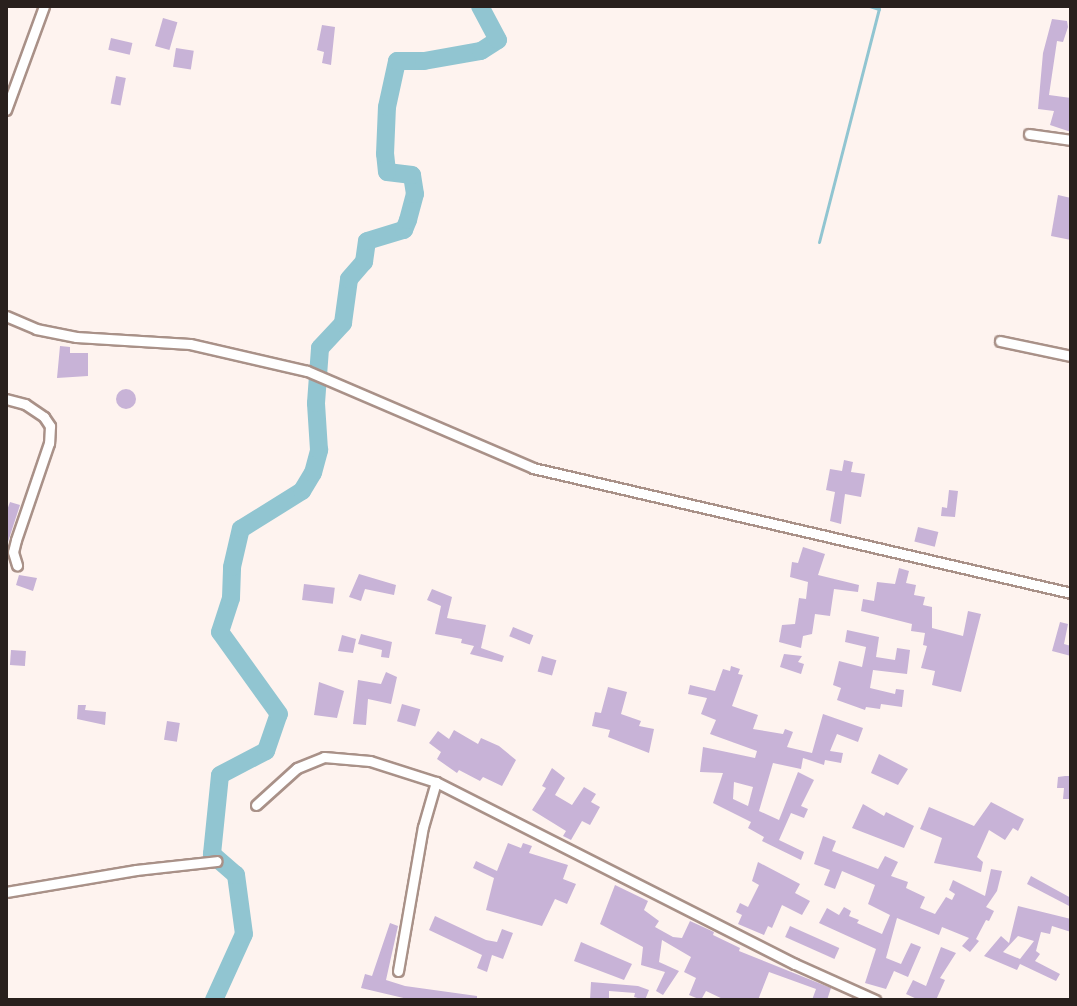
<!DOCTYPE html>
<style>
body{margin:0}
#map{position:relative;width:1077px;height:1006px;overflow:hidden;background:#fef3ef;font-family:Roboto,sans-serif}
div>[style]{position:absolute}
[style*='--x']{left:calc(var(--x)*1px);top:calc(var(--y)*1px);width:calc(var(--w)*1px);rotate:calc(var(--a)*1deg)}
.stream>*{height:3px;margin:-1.5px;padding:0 1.5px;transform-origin:1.5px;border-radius:1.5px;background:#91c5d1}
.river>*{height:18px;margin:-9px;padding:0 9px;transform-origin:9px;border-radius:9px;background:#91c5d1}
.building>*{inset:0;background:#c8b3d7;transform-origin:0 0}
.round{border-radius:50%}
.roads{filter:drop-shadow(2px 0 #a99188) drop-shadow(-2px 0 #a99188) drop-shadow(0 2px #a99188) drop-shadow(0 -2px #a99188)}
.street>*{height:9px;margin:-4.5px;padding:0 4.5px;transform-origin:4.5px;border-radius:4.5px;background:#fff}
span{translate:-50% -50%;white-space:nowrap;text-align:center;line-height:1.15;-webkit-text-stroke:7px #fff;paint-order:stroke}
.frame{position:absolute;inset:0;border:8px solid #29201d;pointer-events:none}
</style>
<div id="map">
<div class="stream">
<i style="--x:819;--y:242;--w:241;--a:-75.6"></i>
<i style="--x:879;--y:9;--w:10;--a:-163"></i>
</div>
<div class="river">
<i style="--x:214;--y:1000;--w:72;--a:-65.6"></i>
<i style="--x:244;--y:934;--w:60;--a:-97.7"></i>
<i style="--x:236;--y:875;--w:32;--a:-139"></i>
<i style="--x:212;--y:854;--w:79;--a:-84.2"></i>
<i style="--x:220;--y:775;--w:52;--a:-27.6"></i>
<i style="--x:266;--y:751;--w:39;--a:-71"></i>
<i style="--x:279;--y:714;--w:101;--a:-125.7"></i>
<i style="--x:220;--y:632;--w:36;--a:-72"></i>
<i style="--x:231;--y:598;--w:31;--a:-88"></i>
<i style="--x:232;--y:567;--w:39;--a:-77"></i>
<i style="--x:241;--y:529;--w:72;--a:-31.9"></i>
<i style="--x:302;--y:491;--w:21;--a:-59"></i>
<i style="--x:313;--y:473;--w:24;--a:-75"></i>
<i style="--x:319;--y:450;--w:47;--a:-93.7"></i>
<i style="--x:316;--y:403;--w:55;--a:-85.8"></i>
<i style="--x:320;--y:348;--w:34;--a:-47"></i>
<i style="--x:343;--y:323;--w:44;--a:-82.2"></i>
<i style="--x:349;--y:279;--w:23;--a:-49"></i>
<i style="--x:364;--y:262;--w:21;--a:-82"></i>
<i style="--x:367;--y:241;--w:39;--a:-17"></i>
<i style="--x:404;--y:230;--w:11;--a:-68"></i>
<i style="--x:408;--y:220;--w:27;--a:-75"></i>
<i style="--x:415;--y:194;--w:19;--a:-99"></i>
<i style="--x:412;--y:175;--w:25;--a:-173"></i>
<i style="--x:387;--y:172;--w:18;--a:-96"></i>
<i style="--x:385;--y:154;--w:47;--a:-87.6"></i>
<i style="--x:387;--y:107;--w:47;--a:-77.7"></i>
<i style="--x:397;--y:61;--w:27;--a:0"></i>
<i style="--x:424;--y:61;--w:58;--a:-10"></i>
<i style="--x:481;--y:51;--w:20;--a:-33"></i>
<i style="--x:498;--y:40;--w:38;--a:-118"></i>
</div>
<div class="building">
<i style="left:163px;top:18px;width:15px;height:29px;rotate:16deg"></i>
<i style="clip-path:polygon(1052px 19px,1067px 21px,1068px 27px,1063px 42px,1057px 41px,1049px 95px,1071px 98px,1071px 132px,1050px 125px,1054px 111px,1038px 109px,1043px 53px)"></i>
<i style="clip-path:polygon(322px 25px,335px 27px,331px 65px,322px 63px,324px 52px,317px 50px)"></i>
<i style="left:111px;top:38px;width:22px;height:12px;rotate:13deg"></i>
<i style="left:176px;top:48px;width:18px;height:19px;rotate:9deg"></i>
<i style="left:116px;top:76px;width:10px;height:28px;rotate:11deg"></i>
<i style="clip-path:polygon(1058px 195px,1071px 198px,1071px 240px,1051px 236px)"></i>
<i style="clip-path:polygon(60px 346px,70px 347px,70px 353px,88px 353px,88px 376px,57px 378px)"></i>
<i class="round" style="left:116px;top:389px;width:20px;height:20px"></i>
<i style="clip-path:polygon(844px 460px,853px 462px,851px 472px,865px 474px,861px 497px,845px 494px,841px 524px,830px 521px,835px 492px,826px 490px,830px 469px,842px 471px)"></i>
<i style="clip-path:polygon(949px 490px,958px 491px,955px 517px,941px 516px,942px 507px,947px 508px)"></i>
<i style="clip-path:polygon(10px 502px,20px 505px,7px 545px,6px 513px)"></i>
<i style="left:918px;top:527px;width:21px;height:15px;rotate:14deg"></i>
<i style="clip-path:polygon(803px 547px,825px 554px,818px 575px,859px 585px,858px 592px,834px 589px,830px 616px,815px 614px,812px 634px,803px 636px,801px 648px,779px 642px,782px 625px,795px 624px,799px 598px,806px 599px,808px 582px,790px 577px,792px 562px,798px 563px)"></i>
<i style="clip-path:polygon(899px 568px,909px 571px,906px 583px,916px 585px,914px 595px,925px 597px,923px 605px,932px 607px,932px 628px,963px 636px,968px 611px,981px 614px,961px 692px,932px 685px,935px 671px,921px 668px,927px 646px,923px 645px,925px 633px,911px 631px,912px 624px,861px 611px,863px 599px,874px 601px,877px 582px,895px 584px)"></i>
<i style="clip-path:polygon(359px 574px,396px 585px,394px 595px,365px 589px,361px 601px,349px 597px)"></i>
<i style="clip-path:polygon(19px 575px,37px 578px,33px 591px,16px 585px)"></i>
<i style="left:304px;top:584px;width:31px;height:16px;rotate:7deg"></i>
<i style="clip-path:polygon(432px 589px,452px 597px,447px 618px,486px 625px,481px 648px,504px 656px,502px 662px,470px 654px,474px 646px,461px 643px,462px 639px,435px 634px,441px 606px,427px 600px)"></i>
<i style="clip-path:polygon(1060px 622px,1068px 624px,1064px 644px,1071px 646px,1071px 656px,1052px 651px)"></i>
<i style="left:513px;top:627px;width:22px;height:10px;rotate:22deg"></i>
<i style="clip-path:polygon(847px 630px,879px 637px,876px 657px,895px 660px,897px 648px,910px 650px,907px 674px,873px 670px,870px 688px,895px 694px,896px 689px,904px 690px,902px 707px,881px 704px,880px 709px,866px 707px,865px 710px,837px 700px,841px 688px,833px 685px,839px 661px,862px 667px,866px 647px,845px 642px)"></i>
<i style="clip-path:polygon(361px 634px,392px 642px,389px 658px,381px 657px,382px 650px,358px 644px)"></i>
<i style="clip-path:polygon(342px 635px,356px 639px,353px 653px,338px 651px)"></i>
<i style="left:11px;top:650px;width:15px;height:15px;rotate:4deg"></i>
<i style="clip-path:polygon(784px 654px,802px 656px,798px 662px,804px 664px,801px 674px,780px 667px)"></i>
<i style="left:542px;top:656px;width:15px;height:16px;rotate:16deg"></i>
<i style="clip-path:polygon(evenodd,731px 666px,740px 669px,738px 674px,743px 675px,732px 706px,758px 715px,753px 729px,783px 734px,785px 729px,793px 732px,787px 747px,812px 753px,823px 714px,863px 728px,858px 742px,837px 734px,830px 751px,843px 753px,841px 763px,825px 760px,824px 765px,803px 758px,801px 769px,773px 763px,759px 811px,779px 820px,798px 772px,814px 780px,801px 806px,808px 809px,804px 818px,791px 813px,779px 840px,804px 852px,801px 860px,762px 841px,764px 837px,748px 828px,751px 822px,713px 803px,723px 773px,700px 772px,703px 747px,755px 758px,757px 751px,710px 734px,716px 720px,701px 714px,707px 698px,688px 694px,690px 685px,715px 691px,723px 669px,730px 671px,731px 666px,734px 782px,753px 787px,748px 806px,733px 799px,734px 782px)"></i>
<i style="clip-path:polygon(386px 672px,397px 677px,391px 704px,368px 699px,366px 725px,353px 724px,358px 680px,381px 684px)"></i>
<i style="clip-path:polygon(319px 682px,344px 691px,337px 718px,314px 715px)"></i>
<i style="clip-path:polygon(608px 687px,627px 692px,621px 714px,641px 721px,639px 726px,654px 729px,649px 753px,608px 737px,610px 730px,592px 726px,595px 712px,601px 713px)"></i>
<i style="left:402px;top:704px;width:19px;height:18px;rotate:16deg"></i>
<i style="clip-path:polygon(78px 705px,86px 705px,85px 710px,106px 712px,105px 725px,77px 719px)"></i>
<i style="left:167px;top:721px;width:13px;height:19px;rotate:9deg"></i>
<i style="clip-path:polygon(454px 730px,478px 744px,481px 738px,499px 746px,516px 760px,502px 786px,483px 777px,480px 781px,459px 770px,457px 773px,437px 759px,441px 752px,429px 743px,438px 731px,449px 739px)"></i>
<i style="clip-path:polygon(879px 754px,908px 769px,898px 785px,871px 773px)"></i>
<i style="clip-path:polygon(552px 768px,565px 778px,555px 795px,572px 805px,584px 787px,596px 794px,591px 802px,600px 807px,590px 825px,582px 821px,571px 840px,563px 836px,566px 831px,532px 810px,546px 788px,542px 786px)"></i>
<i style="clip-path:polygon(1065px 776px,1071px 776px,1071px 799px,1063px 799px,1064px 788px,1057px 788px,1058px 777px)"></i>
<i style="clip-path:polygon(991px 802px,1024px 819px,1018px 831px,1013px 828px,1005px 840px,989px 830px,977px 857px,983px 862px,981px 872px,934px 863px,942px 838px,920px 829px,929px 807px,974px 826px)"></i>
<i style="clip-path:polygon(863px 804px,884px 816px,886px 812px,914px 826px,904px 848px,852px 828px)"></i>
<i style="clip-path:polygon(823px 836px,836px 841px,832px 851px,878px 869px,885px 856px,898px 862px,891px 876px,908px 882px,906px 888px,925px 897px,920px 908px,935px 914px,946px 897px,952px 900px,955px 894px,949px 890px,953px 880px,985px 896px,991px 869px,1002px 871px,997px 891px,986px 907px,994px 911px,989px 921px,986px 920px,976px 939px,979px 941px,970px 952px,962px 946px,969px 938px,942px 927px,939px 935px,897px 918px,886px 958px,901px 964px,911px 943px,921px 947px,908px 977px,894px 971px,886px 989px,865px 983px,876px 949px,819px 923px,827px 908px,839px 915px,844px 907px,851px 911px,849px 916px,859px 920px,857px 923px,882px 934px,890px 915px,868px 904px,875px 885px,842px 871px,835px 889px,824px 885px,830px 870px,814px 864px)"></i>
<i style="clip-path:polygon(508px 843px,521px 848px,523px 843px,532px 846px,529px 853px,568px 865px,563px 879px,576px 884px,567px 904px,555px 899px,542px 926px,486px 910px,494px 878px,473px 868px,476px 861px,497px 871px)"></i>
<i style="clip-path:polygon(758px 862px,800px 884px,795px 893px,810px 901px,802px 915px,782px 905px,772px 928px,768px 926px,764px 935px,738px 924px,742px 915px,736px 912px,740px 903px,748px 907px,759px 885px,752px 881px)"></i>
<i style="clip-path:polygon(1031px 876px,1071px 898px,1071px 907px,1027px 884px)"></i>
<i style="clip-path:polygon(615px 885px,648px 901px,644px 910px,659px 921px,655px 927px,673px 937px,682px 938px,690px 921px,714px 932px,713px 935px,740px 948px,739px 951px,831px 988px,827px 1000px,812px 1000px,816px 989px,769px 972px,758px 1000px,725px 1000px,706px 991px,701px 1000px,689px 995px,696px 978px,684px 972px,691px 957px,662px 940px,659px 962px,679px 971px,663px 995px,656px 991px,665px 972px,641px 965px,643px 947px,600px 924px)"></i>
<i style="clip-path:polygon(evenodd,1018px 906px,1071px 919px,1071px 932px,1052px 926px,1050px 934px,1041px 932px,1036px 951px,1040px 954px,1035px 961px,1060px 974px,1056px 981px,1020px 964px,1017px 970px,984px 956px,1001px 936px,1009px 943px,1018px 906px,1018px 936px,1034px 941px,1020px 959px,1003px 952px,1018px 936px)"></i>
<i style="clip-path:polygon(435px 916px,486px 940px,497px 942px,502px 929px,513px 933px,503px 959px,492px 955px,487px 972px,477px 968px,482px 955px,429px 930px)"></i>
<i style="clip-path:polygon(390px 923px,398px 926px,386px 980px,405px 986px,477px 996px,477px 1000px,412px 1000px,361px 988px,365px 974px,372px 976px)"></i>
<i style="left:790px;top:926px;width:54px;height:12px;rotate:24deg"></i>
<i style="clip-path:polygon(581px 942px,632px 964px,624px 980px,574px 961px)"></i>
<i style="clip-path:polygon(941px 947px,956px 953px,940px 978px,945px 980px,936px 1000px,919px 1000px,906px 994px,913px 980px,926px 986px)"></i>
<i style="clip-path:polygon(591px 982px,638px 986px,649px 990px,645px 1000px,634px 997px,635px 993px,609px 991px,609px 1000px,590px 1000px)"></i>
</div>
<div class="roads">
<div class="street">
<i style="--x:6;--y:110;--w:111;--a:-69.9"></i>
<i style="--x:1029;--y:134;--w:42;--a:8.1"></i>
<i style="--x:6;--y:316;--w:33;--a:23"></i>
<i style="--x:36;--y:329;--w:41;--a:11.3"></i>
<i style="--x:76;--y:337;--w:114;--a:3.5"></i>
<i style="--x:190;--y:344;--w:120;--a:13"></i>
<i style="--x:307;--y:371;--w:246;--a:23.2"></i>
<i style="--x:533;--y:468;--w:552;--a:13.08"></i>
<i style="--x:1000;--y:341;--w:73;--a:11.9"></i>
<i style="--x:6;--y:399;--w:20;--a:15"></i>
<i style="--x:25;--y:404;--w:23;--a:34"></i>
<i style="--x:44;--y:417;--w:11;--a:56"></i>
<i style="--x:50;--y:426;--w:17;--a:93"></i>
<i style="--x:49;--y:443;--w:102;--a:108.8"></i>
<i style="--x:16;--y:540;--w:12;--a:104"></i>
<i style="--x:13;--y:552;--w:14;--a:73"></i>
<i style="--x:256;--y:805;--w:55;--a:-42.1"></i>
<i style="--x:297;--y:768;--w:29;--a:-22"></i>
<i style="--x:324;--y:757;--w:46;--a:5"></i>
<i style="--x:370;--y:761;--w:69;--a:17.7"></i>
<i style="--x:436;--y:782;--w:402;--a:26.9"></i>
<i style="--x:795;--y:964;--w:88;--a:24.2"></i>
<i style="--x:6;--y:892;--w:132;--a:-9.6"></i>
<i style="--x:136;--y:870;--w:81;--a:-6.3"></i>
<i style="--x:398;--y:971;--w:146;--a:-80.2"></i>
<i style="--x:423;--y:827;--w:47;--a:-73.9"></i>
</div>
</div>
<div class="frame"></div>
</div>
